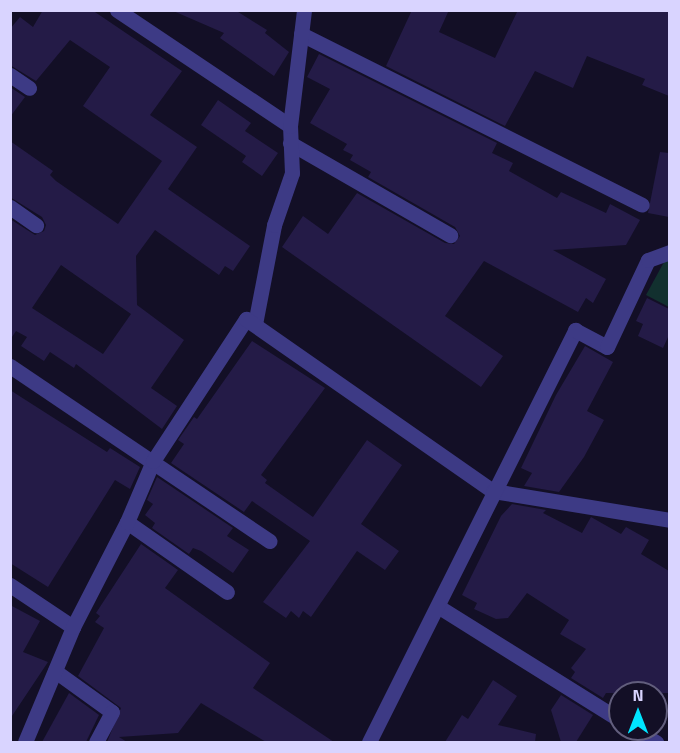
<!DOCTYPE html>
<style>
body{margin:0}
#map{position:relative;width:680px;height:753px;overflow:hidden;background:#130f26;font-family:"Titillium Web",sans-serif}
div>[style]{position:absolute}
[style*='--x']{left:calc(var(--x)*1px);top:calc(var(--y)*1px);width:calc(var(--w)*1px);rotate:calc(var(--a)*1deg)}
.green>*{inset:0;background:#12302f}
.building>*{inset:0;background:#241b47}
.minor>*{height:15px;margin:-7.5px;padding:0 7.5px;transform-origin:7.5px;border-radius:7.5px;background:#3d3a85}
span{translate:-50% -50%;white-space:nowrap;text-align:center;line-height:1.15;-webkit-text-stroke:6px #130f26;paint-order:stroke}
.frame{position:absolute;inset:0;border:12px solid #d9d4ff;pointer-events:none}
.north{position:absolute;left:608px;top:681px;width:60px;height:60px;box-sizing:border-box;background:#130f26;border:2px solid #625e7d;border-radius:50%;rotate:0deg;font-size:16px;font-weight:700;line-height:24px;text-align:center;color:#d9d4ff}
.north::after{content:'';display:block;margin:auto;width:21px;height:27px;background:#00e5ff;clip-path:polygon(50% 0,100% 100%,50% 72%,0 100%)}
</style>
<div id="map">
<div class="green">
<i style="clip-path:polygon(669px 260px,669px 307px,646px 295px,664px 262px)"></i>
</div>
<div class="building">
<i style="clip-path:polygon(evenodd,43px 10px,92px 10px,182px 71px,150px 115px,197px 147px,168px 189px,250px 246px,233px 271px,225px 266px,219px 275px,155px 230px,136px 256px,137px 305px,184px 340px,151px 388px,177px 406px,162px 429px,76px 364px,74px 368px,50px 352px,44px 361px,21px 346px,27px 337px,16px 331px,10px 340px,10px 219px,35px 235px,44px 231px,46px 225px,42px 217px,10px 197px,10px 141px,53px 171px,50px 175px,56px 181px,118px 224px,162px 161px,83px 106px,110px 67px,70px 40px,36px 81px,10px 65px,10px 29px,20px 17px,33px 27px,43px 10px,61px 265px,131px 314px,103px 354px,32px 308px,61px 265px)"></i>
<i style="clip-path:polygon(171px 10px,235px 10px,267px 30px,265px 33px,289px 52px,274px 76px,220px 38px,224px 33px)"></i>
<i style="clip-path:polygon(412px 10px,449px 10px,439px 32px,495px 58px,518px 10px,669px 10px,669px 96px,642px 85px,645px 79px,587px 56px,573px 88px,535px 71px,505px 126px,386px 66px)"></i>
<i style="clip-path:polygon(319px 54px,497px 143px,492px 153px,513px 163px,509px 171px,557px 198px,561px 192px,606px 213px,610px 204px,640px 220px,626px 245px,553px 250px,606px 279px,593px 303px,586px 298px,578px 312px,484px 261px,445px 316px,503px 356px,481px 387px,282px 247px,303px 216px,328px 234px,357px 193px,445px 243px,454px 244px,460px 236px,455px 227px,368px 177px,371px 172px,350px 160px,353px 155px,343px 150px,347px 144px,310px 123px,330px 89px,307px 77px)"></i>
<i style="clip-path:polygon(10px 87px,25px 97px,10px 117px)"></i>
<i style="clip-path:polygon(218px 100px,251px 123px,245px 131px,278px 153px,262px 176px,242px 162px,246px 156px,201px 125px)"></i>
<i style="clip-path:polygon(660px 152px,669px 153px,669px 217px,648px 213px)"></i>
<i style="clip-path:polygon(647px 298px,669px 309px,669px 335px,663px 348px,638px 336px,643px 324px,636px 321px)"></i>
<i style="clip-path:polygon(252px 341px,325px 388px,261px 475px,267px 480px,265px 483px,313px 517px,367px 440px,402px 465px,361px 524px,399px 551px,385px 570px,357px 551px,311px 617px,303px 611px,299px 618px,291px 611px,286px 618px,263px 602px,310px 541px,252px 501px,244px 512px,171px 463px,184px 444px,178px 440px,194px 417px,197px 419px)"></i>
<i style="clip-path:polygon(585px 346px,613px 362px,587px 411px,604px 420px,584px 457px,559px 492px,524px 486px,532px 473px,521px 468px,556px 395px)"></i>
<i style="clip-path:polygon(10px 390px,107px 452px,110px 448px,140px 467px,130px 489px,115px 480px,48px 587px,10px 563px)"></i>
<i style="clip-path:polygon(157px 477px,233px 528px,227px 536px,249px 550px,233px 573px,201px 551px,193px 548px,189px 554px,152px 528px,155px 523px,145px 515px,153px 504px,147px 500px)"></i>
<i style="clip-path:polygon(512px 504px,546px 510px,543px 513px,582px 533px,591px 517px,621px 534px,626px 527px,649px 540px,641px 554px,669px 571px,669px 693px,606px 693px,603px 698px,571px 678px,575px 672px,571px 668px,586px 649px,560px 634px,569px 620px,527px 593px,508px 618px,496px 619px,474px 609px,477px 603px,462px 595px,501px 516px)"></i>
<i style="clip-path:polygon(141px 544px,178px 570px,165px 588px,270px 663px,253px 688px,334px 742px,266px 742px,201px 703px,178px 733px,119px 737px,127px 742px,107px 742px,121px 708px,78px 676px,104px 628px,95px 622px,100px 616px,96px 613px)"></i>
<i style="clip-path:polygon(10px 605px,40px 621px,23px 652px,48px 662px,10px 719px)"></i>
<i style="clip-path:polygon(493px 680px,517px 696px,498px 725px,536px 734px,535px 742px,445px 742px,462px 715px,468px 719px)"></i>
<i style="clip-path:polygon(69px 693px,99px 715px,86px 742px,42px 742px)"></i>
<i style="clip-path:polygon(561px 695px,593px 715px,576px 742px,561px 742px,551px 710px)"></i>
</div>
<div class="minor">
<i style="--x:117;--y:10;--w:208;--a:33.8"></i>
<i style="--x:301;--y:34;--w:381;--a:26.6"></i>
<i style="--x:10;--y:75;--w:23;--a:34"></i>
<i style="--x:290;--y:143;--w:185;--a:29.9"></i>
<i style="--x:10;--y:207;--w:32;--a:35"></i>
<i style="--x:255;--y:324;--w:101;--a:-79.1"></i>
<i style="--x:274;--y:225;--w:55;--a:-70.9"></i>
<i style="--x:292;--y:173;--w:47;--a:-92.4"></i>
<i style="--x:290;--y:126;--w:117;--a:-83.1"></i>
<i style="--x:10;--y:366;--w:313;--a:34"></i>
<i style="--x:127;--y:522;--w:122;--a:35"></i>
<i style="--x:10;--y:585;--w:76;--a:33.7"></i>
<i style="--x:439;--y:607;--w:213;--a:32"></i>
<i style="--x:55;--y:671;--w:70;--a:35.7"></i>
<i style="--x:112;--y:712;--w:34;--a:118"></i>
<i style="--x:634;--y:729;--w:26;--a:31"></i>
<i style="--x:25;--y:742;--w:125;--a:-67.3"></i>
<i style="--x:73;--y:627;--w:118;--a:-62.8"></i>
<i style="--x:127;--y:522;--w:66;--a:-66.9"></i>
<i style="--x:153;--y:461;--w:170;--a:-56.8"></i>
<i style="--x:246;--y:319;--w:301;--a:34.9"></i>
<i style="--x:493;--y:491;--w:179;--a:9.3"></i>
<i style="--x:369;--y:742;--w:461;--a:-63.4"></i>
<i style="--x:575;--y:330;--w:36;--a:28"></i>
<i style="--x:607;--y:347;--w:96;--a:-64.8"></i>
<i style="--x:648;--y:260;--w:23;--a:-20"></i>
</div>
<div class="frame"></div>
<div class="north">N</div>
</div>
